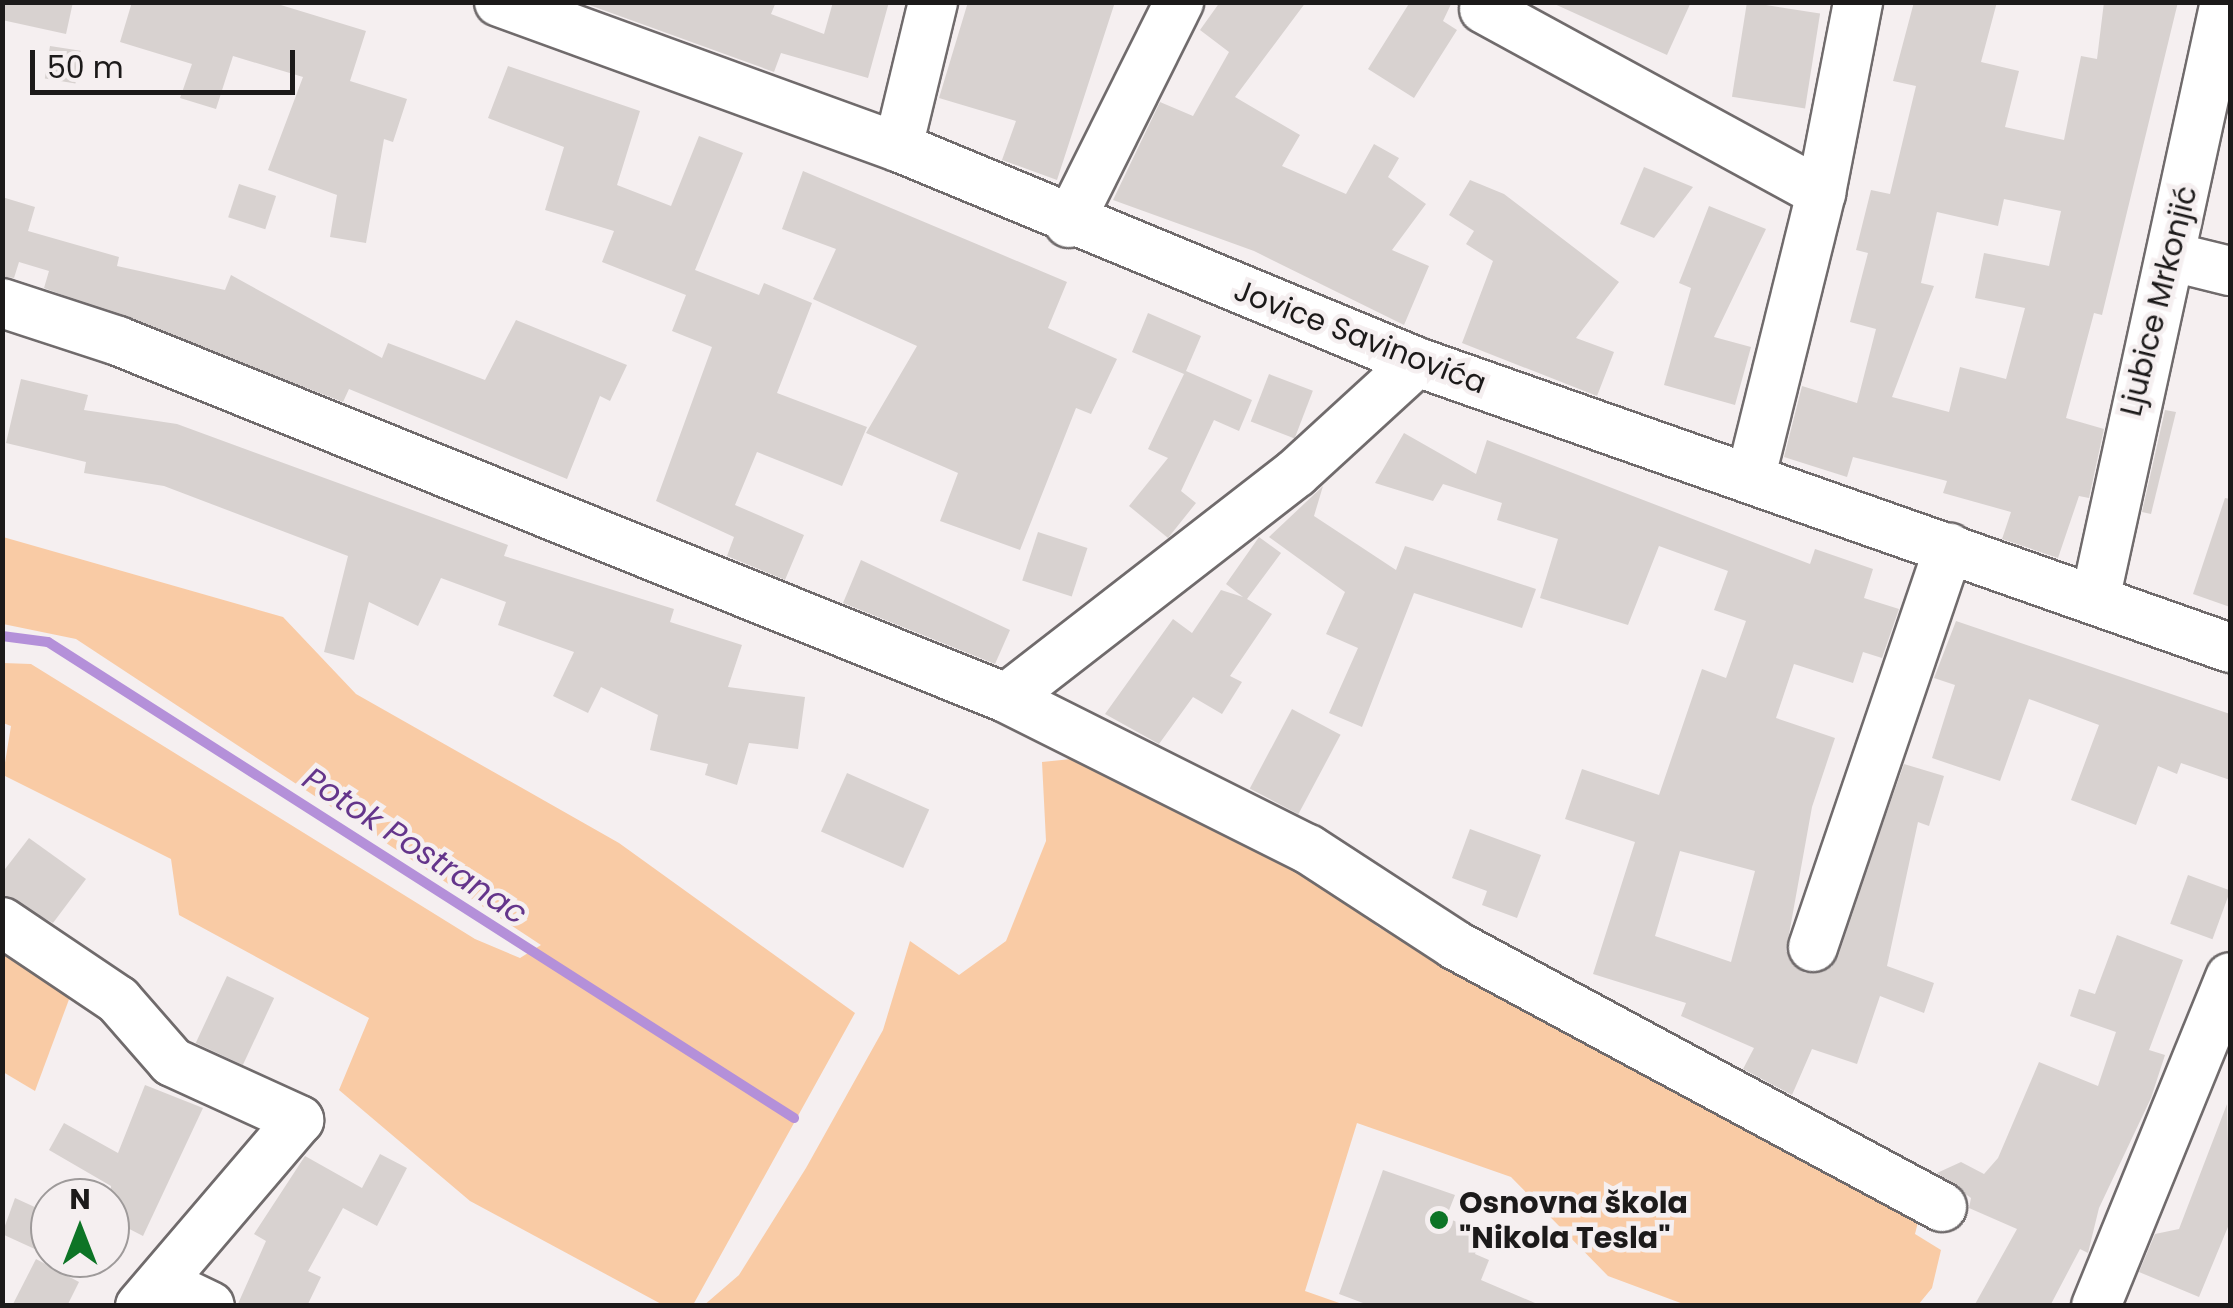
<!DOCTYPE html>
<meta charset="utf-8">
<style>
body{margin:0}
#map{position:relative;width:2233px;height:1308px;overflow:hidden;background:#f5eff0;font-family:Poppins,sans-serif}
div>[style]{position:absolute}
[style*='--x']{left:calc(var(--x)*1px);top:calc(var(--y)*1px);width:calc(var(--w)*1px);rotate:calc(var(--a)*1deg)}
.green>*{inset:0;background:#f9cba5}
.stream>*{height:10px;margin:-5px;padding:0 5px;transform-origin:5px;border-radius:5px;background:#b490d9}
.building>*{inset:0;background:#d8d2d0;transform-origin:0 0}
.roads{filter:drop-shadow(2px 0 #706b6c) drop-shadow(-2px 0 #706b6c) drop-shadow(0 2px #706b6c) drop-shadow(0 -2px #706b6c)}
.minor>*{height:48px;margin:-24px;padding:0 24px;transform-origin:24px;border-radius:24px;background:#fff}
.dots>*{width:28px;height:28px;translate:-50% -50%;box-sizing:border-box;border:5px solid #f5eff0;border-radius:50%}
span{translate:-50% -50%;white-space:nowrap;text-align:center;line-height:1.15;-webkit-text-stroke:9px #f5eff0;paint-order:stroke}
.street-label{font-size:30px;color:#1c1a1a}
.poi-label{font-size:30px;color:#1c1a1a;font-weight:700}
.left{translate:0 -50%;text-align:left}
.water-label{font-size:32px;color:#64358b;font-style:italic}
.frame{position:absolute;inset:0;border:5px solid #1c1a1a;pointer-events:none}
.north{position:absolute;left:30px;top:1178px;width:100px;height:100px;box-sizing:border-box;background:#f5eff0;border:2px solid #9e9a9a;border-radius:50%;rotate:0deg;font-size:28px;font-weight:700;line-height:40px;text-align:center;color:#1c1a1a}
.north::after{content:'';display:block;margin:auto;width:35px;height:45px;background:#0d7426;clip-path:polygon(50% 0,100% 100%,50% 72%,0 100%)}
.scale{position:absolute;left:30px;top:50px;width:265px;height:45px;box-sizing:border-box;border:5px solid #1c1a1a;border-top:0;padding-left:12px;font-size:30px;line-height:35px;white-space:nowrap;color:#1c1a1a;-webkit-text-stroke:8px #f5eff0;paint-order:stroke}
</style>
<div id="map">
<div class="green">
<i style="clip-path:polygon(3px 537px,283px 617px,356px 694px,619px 843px,855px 1013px,693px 1305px,663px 1305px,470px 1201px,339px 1090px,369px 1018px,179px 915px,171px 859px,3px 775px,11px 726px,3px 723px,3px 663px,31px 664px,475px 939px,520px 958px,541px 945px,76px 639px,3px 624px)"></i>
<i style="clip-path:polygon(1091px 757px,1302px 866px,1378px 927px,1919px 1218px,1915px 1234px,1941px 1250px,1932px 1288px,1918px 1305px,1686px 1305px,1608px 1276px,1511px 1177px,1357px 1123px,1305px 1291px,1345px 1305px,703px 1306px,739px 1275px,806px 1168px,883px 1030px,910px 941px,959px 975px,1006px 941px,1046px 841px,1042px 762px)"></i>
<i style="clip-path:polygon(2px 952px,71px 994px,35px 1091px,3px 1072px)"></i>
</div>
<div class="stream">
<i style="--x:2;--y:636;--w:46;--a:7.4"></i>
<i style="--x:48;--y:642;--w:885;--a:32.54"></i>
</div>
<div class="building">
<i style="clip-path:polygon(2px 2px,73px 2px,66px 34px,2px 20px)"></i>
<i style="clip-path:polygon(132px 2px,271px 2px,366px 31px,350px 81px,407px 99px,393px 142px,384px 139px,366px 243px,330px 237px,337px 195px,268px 170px,303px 77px,233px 56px,216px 109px,180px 98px,192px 64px,120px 42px)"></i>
<i style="clip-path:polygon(581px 2px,776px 2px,771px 14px,824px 34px,833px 2px,889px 2px,868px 78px,781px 53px,774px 72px)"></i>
<i style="clip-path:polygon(968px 2px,1115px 2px,1057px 180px,1002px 160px,1016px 121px,939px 98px)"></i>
<i style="clip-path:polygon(1220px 2px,1306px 2px,1235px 97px,1300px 135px,1282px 166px,1346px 194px,1374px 144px,1399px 158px,1388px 177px,1426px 204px,1392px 250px,1429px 266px,1404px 325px,1254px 251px,1113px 200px,1160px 102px,1193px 116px,1229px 52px,1200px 30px)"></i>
<i style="clip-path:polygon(1410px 2px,1452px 2px,1443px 21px,1457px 30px,1414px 98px,1368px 69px)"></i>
<i style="clip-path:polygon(1550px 2px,1691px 2px,1667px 55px)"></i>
<i style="left:1747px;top:2px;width:74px;height:96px;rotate:9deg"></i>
<i style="clip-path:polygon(evenodd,1914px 2px,1997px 2px,1981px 62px,2019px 71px,2005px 127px,2064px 140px,2081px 56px,2097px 59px,2104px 2px,2178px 2px,2102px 315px,2094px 313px,2066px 418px,2104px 429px,2089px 498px,2079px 496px,2058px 558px,2002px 539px,2011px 512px,1943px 493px,1947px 481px,1853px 457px,1847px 477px,1784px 457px,1802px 386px,1857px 403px,1876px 329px,1850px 322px,1868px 253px,1856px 250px,1871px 190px,1890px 194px,1916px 86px,1893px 81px,1914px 2px,2004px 199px,2061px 211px,2049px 266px,1984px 253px,1975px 298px,2025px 308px,2006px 379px,1960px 367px,1949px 412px,1892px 397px,1934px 286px,1921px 283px,1937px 212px,1998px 226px,2004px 199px)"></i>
<i style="left:50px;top:46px;width:31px;height:33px;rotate:9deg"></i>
<i style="clip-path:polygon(508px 66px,640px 111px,617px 185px,671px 206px,699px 136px,743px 153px,695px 270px,759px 295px,764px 283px,812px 303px,777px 393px,867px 427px,842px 486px,757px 452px,735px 505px,804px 535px,785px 580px,727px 556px,734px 537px,656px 501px,712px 347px,672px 331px,686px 295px,602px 262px,614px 231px,545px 210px,564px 147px,488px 118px)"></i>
<i style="clip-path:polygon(1644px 167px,1693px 187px,1654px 238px,1620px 224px)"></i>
<i style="clip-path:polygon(803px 171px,1067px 282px,1048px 328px,1117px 359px,1091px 414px,1076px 408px,1020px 550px,940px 521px,958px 473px,866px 433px,917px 346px,813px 299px,836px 249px,782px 229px)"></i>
<i style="clip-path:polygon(1470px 180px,1504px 194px,1619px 282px,1576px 338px,1614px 352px,1597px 396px,1462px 343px,1493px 261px,1466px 244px,1474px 231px,1449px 215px)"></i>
<i style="left:239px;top:184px;width:39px;height:35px;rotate:18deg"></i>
<i style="clip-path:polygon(2px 197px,35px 207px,28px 231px,119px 257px,117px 266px,225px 290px,231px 275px,382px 358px,388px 343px,485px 380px,516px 320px,627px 365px,610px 401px,600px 396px,567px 479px,349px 389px,343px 402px,44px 288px,49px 271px,19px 262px,14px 278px,2px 276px)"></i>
<i style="clip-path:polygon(1709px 206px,1766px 229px,1714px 337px,1751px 347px,1735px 405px,1664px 385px,1691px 288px,1679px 283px)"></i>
<i style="clip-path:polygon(1148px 313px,1201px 336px,1186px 371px,1252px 400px,1239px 431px,1214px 420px,1181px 491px,1196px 503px,1168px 538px,1129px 506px,1168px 458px,1148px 449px,1184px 374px,1132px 352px)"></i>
<i style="left:1269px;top:374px;width:47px;height:51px;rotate:21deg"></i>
<i style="clip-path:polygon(21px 379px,88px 395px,84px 410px,177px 424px,508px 545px,504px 556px,674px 609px,670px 622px,742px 645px,728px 687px,805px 697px,798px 749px,749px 743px,737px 785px,705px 775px,708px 764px,650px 750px,658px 715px,601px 687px,588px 713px,553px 696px,574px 652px,498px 625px,506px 602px,441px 578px,418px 626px,369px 602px,354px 660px,324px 652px,348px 556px,164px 486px,84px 473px,86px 462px,6px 443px)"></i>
<i style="clip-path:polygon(2165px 410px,2176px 412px,2151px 514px,2142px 512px)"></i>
<i style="clip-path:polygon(evenodd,1404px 433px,1476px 474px,1487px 440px,1810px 564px,1815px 549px,1873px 569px,1864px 598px,1899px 609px,1882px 658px,1863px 652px,1853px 683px,1794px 664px,1776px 718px,1835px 738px,1812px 807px,1786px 951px,1805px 973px,1832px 967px,1904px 764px,1944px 776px,1929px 826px,1918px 822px,1887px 966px,1934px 983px,1924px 1013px,1880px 996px,1857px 1064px,1812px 1049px,1792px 1095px,1743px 1069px,1754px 1048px,1681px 1016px,1686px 1003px,1593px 974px,1635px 842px,1565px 819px,1582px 769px,1659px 795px,1702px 669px,1726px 678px,1746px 621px,1714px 610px,1728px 571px,1659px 546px,1628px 625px,1540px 598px,1558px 539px,1497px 520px,1502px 503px,1443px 484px,1433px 501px,1375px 483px,1404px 433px,1680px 851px,1755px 871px,1731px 962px,1655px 936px,1680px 851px)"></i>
<i style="clip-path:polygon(1323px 486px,1314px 516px,1396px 570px,1405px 546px,1536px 589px,1522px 628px,1414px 593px,1362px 727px,1329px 713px,1358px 648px,1326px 634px,1345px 592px,1269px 537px)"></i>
<i style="clip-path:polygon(2225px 498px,2230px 499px,2230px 607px,2193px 594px)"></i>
<i style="left:1038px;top:532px;width:52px;height:51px;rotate:18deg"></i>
<i style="clip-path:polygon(1259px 537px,1281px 553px,1247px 599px,1272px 614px,1230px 676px,1242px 682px,1222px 714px,1193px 697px,1159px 744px,1105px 714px,1173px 619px,1192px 633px,1221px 590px,1243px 597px,1226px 584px)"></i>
<i style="clip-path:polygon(861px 560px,1010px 630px,995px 664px,843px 603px)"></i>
<i style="clip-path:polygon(1956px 621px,2230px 714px,2230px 780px,2181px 763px,2177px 774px,2158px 766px,2136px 825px,2071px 800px,2099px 725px,2029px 699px,2000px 781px,1932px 758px,1955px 685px,1934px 678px)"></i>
<i style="left:1292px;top:709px;width:55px;height:90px;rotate:28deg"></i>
<i style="left:847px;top:773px;width:90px;height:64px;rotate:24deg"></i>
<i style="clip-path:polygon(1470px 829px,1541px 855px,1517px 918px,1482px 905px,1487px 891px,1452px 878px)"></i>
<i style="clip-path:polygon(29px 838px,86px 879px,53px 923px,2px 895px,2px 873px)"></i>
<i style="left:2188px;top:875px;width:45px;height:52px;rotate:20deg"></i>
<i style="clip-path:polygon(2117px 935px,2183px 960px,2149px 1050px,2165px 1055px,2151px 1098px,2099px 1208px,2088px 1253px,2080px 1249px,2050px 1306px,1974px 1306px,2017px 1229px,1969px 1208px,1971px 1198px,1937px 1173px,1961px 1162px,1984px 1174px,1998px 1158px,2039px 1062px,2098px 1086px,2116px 1032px,2070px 1016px,2079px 989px,2095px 994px)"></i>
<i style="left:227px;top:976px;width:52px;height:74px;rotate:25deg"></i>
<i style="clip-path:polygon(145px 1085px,203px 1108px,143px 1236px,110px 1219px,111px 1186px,49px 1150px,64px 1123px,118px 1153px)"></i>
<i style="clip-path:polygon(2227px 1104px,2230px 1222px,2199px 1297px,2139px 1272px,2155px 1234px,2179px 1229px)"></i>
<i style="clip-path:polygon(380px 1154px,407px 1168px,377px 1226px,343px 1208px,308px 1271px,321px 1277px,307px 1306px,237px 1306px,266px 1241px,254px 1234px,305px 1156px,362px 1188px)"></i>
<i style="clip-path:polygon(1383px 1170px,1455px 1195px,1446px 1218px,1483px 1231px,1475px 1254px,1489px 1260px,1481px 1280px,1542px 1306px,1371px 1306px,1339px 1294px)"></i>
<i style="clip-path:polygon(15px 1198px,50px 1214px,50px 1256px,2px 1234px)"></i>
<i style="clip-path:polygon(36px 1259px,79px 1282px,67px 1306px,12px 1306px)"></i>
</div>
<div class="roads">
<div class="minor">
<i style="--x:499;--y:2;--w:425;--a:20"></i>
<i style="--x:898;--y:147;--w:562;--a:22.5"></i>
<i style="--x:1417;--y:362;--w:862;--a:19.38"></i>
<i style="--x:1484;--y:9;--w:384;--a:28.6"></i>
<i style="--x:1821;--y:193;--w:292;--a:103.9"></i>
<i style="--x:898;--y:147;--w:149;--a:-76.4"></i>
<i style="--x:1821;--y:193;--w:195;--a:-79"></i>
<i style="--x:1069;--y:223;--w:247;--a:-63.5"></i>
<i style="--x:2173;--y:257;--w:59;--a:13.8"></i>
<i style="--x:2;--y:303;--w:122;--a:18.1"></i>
<i style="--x:118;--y:341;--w:957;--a:21.9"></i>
<i style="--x:1006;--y:698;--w:367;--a:-37.8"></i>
<i style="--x:1296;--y:473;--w:164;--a:-42.5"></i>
<i style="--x:2095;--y:600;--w:612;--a:-77.74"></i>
<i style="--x:1006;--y:698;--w:338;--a:26.6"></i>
<i style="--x:1308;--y:849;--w:176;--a:33.1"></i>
<i style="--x:1455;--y:945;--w:553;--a:28.28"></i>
<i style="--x:2;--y:922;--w:140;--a:33.9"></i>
<i style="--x:118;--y:1000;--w:82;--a:48.9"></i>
<i style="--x:172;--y:1062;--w:140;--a:24.5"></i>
<i style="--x:299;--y:1120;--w:245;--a:130.5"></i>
<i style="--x:1813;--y:947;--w:422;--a:-71.2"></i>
<i style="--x:162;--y:1283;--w:53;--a:25.6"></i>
<i style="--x:2096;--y:1306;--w:355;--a:-67.8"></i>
</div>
</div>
<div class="dots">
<i style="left:1439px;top:1220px;background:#0d7426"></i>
</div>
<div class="street-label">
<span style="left:2159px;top:301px;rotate:-76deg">Ljubice Mrkonjić</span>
<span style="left:1360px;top:337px;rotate:21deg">Jovice Savinovića</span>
</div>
<div class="poi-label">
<span class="left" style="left:1459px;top:1220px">Osnovna škola<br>"Nikola Tesla"</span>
</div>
<div class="water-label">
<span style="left:415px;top:846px;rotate:33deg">Potok Postranac</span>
</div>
<div class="frame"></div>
<div class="north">N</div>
<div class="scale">50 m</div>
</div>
